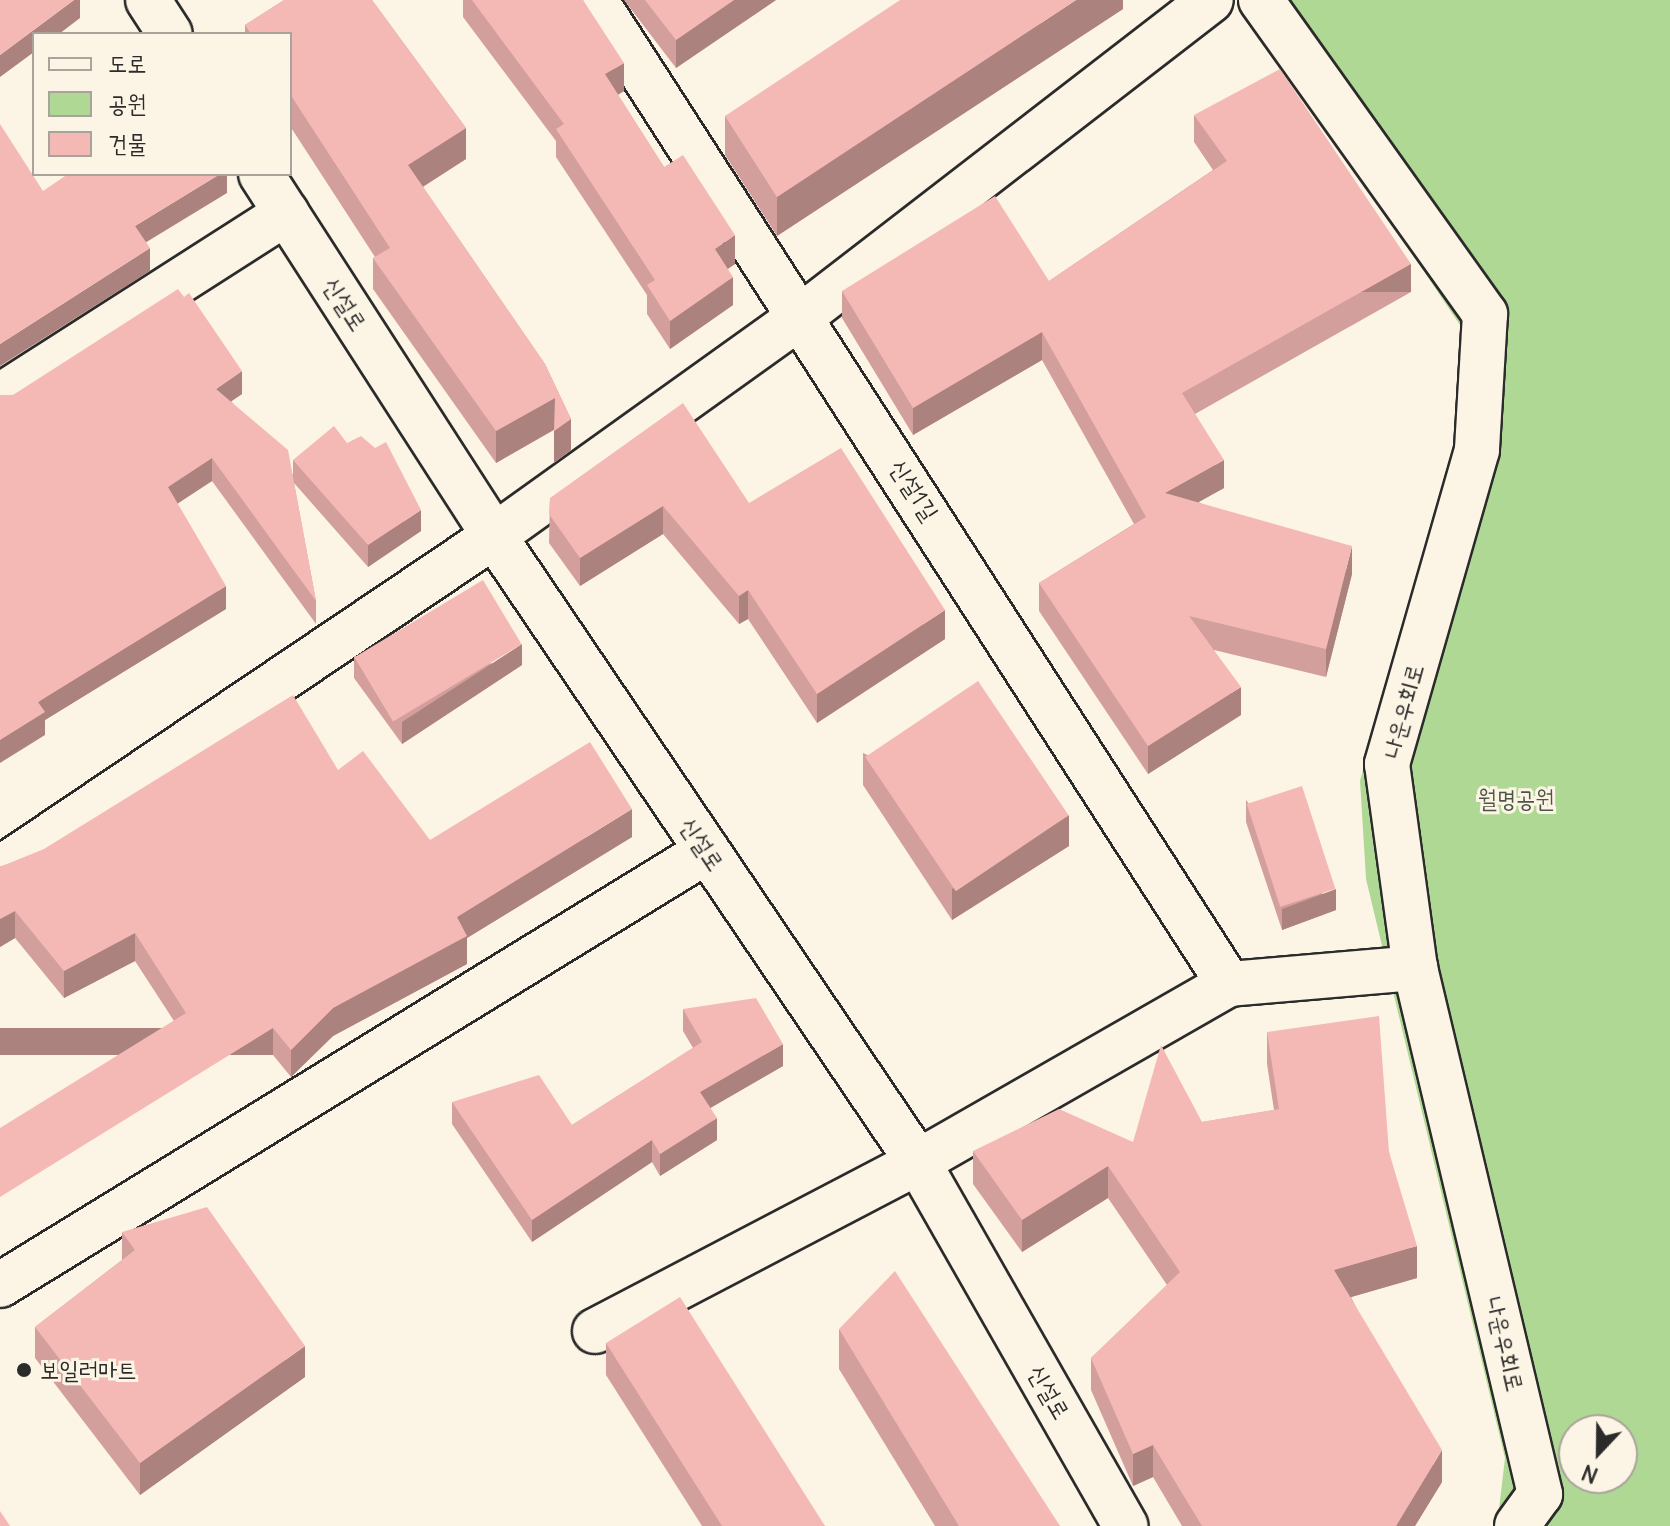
<!DOCTYPE html>
<meta charset="utf-8">
<style>
body{margin:0}
#map{position:relative;width:1670px;height:1526px;overflow:hidden;background:#fcf5e5;font-family:Delius,"Poor Story",sans-serif}
div>[style]{position:absolute}
[style*='--x']{left:calc(var(--x)*1px);top:calc(var(--y)*1px);width:calc(var(--w)*1px);rotate:calc(var(--a)*1deg)}
.green>*{inset:0;background:#b0d895}
.roads{filter:drop-shadow(2px 0 #2b2b2b) drop-shadow(-2px 0 #2b2b2b) drop-shadow(0 2px #2b2b2b) drop-shadow(0 -2px #2b2b2b)}
.street>*{height:44px;margin:-22px;padding:0 22px;transform-origin:22px;border-radius:22px;background:#fcf5e5}
.secondary>*{height:44px;margin:-22px;padding:0 22px;transform-origin:22px;border-radius:22px;background:#fcf5e5}
.wall>*{inset:0;background:#d39f9c}
.shaded-wall>*{inset:0;background:#ac827f;transform-origin:0 0}
.building>*{inset:0;background:#f5b9b5;transform-origin:0 0}
.dots>*{width:22px;height:22px;translate:-50% -50%;box-sizing:border-box;border:4px solid #fcf5e5;border-radius:50%}
span{translate:-50% -50%;white-space:nowrap;text-align:center;line-height:1.15;-webkit-text-stroke:6px #fcf5e5;paint-order:stroke}
.street-label{font-size:24px;color:#2b2b2b}
.park-label{font-size:24px;color:#4c5646}
.poi-label{font-size:24px;color:#2b2b2b}
.left{translate:0 -50%;text-align:left}
.legend{position:absolute;left:32px;top:32px;width:260px;height:144px;box-sizing:border-box;background:#fcf5e5;border:2px solid #a8a49b;margin:0;padding:10px 14px;list-style:none;font-size:24px;color:#2b2b2b}
.legend li{display:flex;align-items:center;gap:16px;height:40px}
.legend b{width:40px;border:2px solid #a8a49b}
.north{position:absolute;left:1558px;top:1414px;width:80px;height:80px;box-sizing:border-box;background:#fcf5e5;border:2px solid #a8a49b;border-radius:50%;rotate:202deg;font-size:22px;font-weight:700;line-height:32px;text-align:center;color:#2b2b2b}
.north::after{content:'';display:block;margin:auto;width:28px;height:36px;background:#2b2b2b;clip-path:polygon(50% 0,100% 100%,50% 72%,0 100%)}
</style>
<div id="map">
<div class="green">
<i style="clip-path:polygon(evenodd,1242px 0,1670px 0,1670px 1526px,1497px 1526px,1505px 1458px,1366px 879px,1360px 781px,1463px 413px,1462px 328px,1242px 0,1574px 1430px,1622px 1430px,1622px 1478px,1574px 1478px,1574px 1430px)"></i>
</div>
<div class="roads">
<div class="street">
<i style="--x:595;--y:0;--w:1171;--a:57.21"></i>
<i style="--x:0;--y:396;--w:340;--a:-32.6"></i>
<i style="--x:0;--y:869;--w:596;--a:-33.98"></i>
<i style="--x:494;--y:536;--w:380;--a:-35.6"></i>
<i style="--x:803;--y:315;--w:515;--a:-37.67"></i>
<i style="--x:0;--y:1285;--w:830;--a:-31.54"></i>
<i style="--x:595;--y:1331;--w:365;--a:-27.6"></i>
<i style="--x:918;--y:1162;--w:358;--a:-29.8"></i>
<i style="--x:1229;--y:984;--w:187;--a:-4.9"></i>
</div>
<div class="secondary">
<i style="--x:148;--y:0;--w:40;--a:57.1"></i>
<i style="--x:1261;--y:0;--w:386;--a:54.5"></i>
<i style="--x:1485;--y:314;--w:136;--a:93.4"></i>
<i style="--x:1477;--y:450;--w:327;--a:106"></i>
<i style="--x:1387;--y:764;--w:206;--a:82.2"></i>
<i style="--x:1415;--y:968;--w:541;--a:76.63"></i>
<i style="--x:1540;--y:1494;--w:39;--a:126"></i>
<i style="--x:261;--y:174;--w:431;--a:57.2"></i>
<i style="--x:494;--y:536;--w:756;--a:55.89"></i>
<i style="--x:918;--y:1162;--w:419;--a:60.3"></i>
</div>
</div>
<div class="wall">
<i style="clip-path:polygon(284px 0,372px 0,466px 128px,466px 159px,423px 187px,545px 364px,571px 419px,571px 450px,554px 463px,554px 430px,496px 463px,373px 289px,373px 258px,375px 257px,290px 126px,290px 34px,245px 34px,245px 25px)"></i>
<i style="clip-path:polygon(463px 0,583px 0,624px 91px,618px 95px,664px 167px,735px 264px,728px 269px,733px 305px,670px 349px,647px 314px,647px 295px,556px 157px,556px 141px,463px 17px)"></i>
<i style="clip-path:polygon(624px 0,776px 0,676px 68px)"></i>
<i style="clip-path:polygon(1123px 0,1123px 9px,777px 236px,725px 155px,725px 116px)"></i>
<i style="clip-path:polygon(1194px 115px,1411px 292px,1195px 414px,1224px 488px,1198px 502px,1352px 574px,1326px 677px,1214px 650px,1241px 715px,1148px 774px,1039px 611px,1039px 583px,1134px 524px,1042px 360px,913px 435px,842px 318px,842px 291px,1049px 281px,1213px 170px,1194px 142px)"></i>
<i style="clip-path:polygon(242px 394px,231px 401px,293px 475px,293px 460px,421px 531px,368px 567px,294px 483px,316px 601px,316px 624px,212px 481px,177px 503px,226px 609px,45px 720px,45px 735px,0 395px)"></i>
<i style="clip-path:polygon(550px 498px,749px 503px,945px 639px,817px 723px,748px 619px,739px 624px,663px 534px,580px 586px,549px 543px)"></i>
<i style="clip-path:polygon(354px 656px,522px 665px,402px 744px,354px 678px)"></i>
<i style="clip-path:polygon(863px 753px,1069px 846px,952px 920px,863px 785px)"></i>
<i style="clip-path:polygon(338px 770px,430px 840px,632px 837px,467px 938px,467px 964px,333px 1036px,291px 1077px,273px 1055px,174px 1021px,135px 961px,64px 998px,15px 938px,0 947px,0 866px,2px 866px)"></i>
<i style="clip-path:polygon(1246px 800px,1336px 910px,1282px 930px,1246px 822px)"></i>
<i style="clip-path:polygon(683px 1009px,783px 1066px,710px 1108px,717px 1140px,660px 1176px,652px 1162px,532px 1242px,452px 1124px,452px 1102px,572px 1125px,693px 1048px,683px 1031px)"></i>
<i style="clip-path:polygon(1267px 1032px,1389px 1152px,1417px 1278px,1351px 1297px,1442px 1482px,1415px 1526px,1182px 1526px,1153px 1477px,1133px 1486px,1091px 1390px,1091px 1358px,1167px 1285px,1108px 1198px,1022px 1252px,973px 1184px,973px 1151px,1133px 1142px,1202px 1122px,1274px 1110px,1267px 1064px)"></i>
<i style="clip-path:polygon(122px 1232px,305px 1377px,140px 1495px,35px 1358px,35px 1327px,122px 1260px)"></i>
<i style="clip-path:polygon(839px 1329px,1060px 1526px,935px 1526px,839px 1369px)"></i>
<i style="clip-path:polygon(606px 1343px,825px 1526px,702px 1526px,606px 1375px)"></i>
</div>
<div class="shaded-wall">
<i style="clip-path:polygon(74px 0,80px 0,80px 18px,59px 34px,34px 34px,34px 52px,0 77px,0 55px)"></i>
<i style="clip-path:polygon(734px 0,776px 0,676px 68px,676px 40px)"></i>
<i style="clip-path:polygon(1076px 0,1123px 0,1123px 9px,777px 236px,777px 197px)"></i>
<i style="clip-path:polygon(624px 63px,624px 91px,605px 102px,605px 74px)"></i>
<i style="clip-path:polygon(466px 128px,466px 159px,408px 196px,408px 165px)"></i>
<i style="clip-path:polygon(220px 174px,227px 174px,227px 193px,135px 249px,135px 226px)"></i>
<i style="clip-path:polygon(735px 235px,735px 264px,715px 277px,715px 249px)"></i>
<i style="clip-path:polygon(150px 248px,150px 271px,0 366px,0 344px)"></i>
<i style="left:1411px;top:264px;width:28px;height:263px;rotate:90deg"></i>
<i style="clip-path:polygon(733px 277px,733px 305px,670px 349px,670px 321px)"></i>
<i style="clip-path:polygon(1042px 332px,1042px 360px,913px 435px,913px 408px)"></i>
<i style="clip-path:polygon(242px 371px,242px 394px,216px 412px,216px 389px)"></i>
<i style="clip-path:polygon(555px 398px,555px 429px,496px 463px,496px 431px)"></i>
<i style="clip-path:polygon(571px 419px,571px 450px,554px 463px,554px 431px)"></i>
<i style="clip-path:polygon(212px 458px,212px 481px,168px 510px,168px 487px)"></i>
<i style="clip-path:polygon(1224px 460px,1224px 488px,1165px 521px,1165px 493px)"></i>
<i style="clip-path:polygon(663px 506px,663px 534px,580px 586px,580px 558px)"></i>
<i style="clip-path:polygon(421px 510px,421px 531px,368px 567px,368px 545px)"></i>
<i style="clip-path:polygon(1352px 546px,1352px 574px,1326px 677px,1326px 649px)"></i>
<i style="clip-path:polygon(226px 586px,226px 609px,45px 720px,45px 735px,0 763px,0 740px,38px 702px)"></i>
<i style="clip-path:polygon(748px 590px,748px 619px,739px 624px,739px 596px)"></i>
<i style="clip-path:polygon(945px 610px,945px 639px,817px 723px,817px 694px)"></i>
<i style="clip-path:polygon(522px 644px,522px 665px,402px 744px,402px 722px)"></i>
<i style="clip-path:polygon(1241px 687px,1241px 715px,1148px 774px,1148px 746px)"></i>
<i style="clip-path:polygon(632px 809px,632px 837px,467px 938px,467px 964px,333px 1036px,291px 1077px,291px 1050px,333px 1008px,457px 917px)"></i>
<i style="clip-path:polygon(1069px 815px,1069px 846px,952px 920px,952px 889px)"></i>
<i style="clip-path:polygon(1336px 889px,1336px 910px,1282px 930px,1282px 909px)"></i>
<i style="clip-path:polygon(15px 911px,15px 938px,0 947px,0 919px)"></i>
<i style="clip-path:polygon(135px 933px,135px 961px,64px 998px,64px 971px)"></i>
<i style="left:273px;top:1028px;width:27px;height:321px;rotate:90deg"></i>
<i style="clip-path:polygon(783px 1044px,783px 1066px,700px 1114px,700px 1092px)"></i>
<i style="clip-path:polygon(717px 1118px,717px 1140px,660px 1176px,660px 1154px)"></i>
<i style="clip-path:polygon(652px 1140px,652px 1162px,532px 1242px,532px 1220px)"></i>
<i style="clip-path:polygon(1108px 1166px,1108px 1198px,1022px 1252px,1022px 1220px)"></i>
<i style="clip-path:polygon(1417px 1246px,1417px 1278px,1334px 1302px,1334px 1270px)"></i>
<i style="clip-path:polygon(305px 1346px,305px 1377px,140px 1495px,140px 1463px)"></i>
<i style="clip-path:polygon(1153px 1445px,1153px 1477px,1133px 1486px,1133px 1454px)"></i>
<i style="clip-path:polygon(1442px 1450px,1442px 1482px,1415px 1526px,1396px 1526px)"></i>
</div>
<div class="building">
<i style="clip-path:polygon(0 0,74px 0,0 55px)"></i>
<i style="clip-path:polygon(284px 0,372px 0,466px 128px,408px 165px,545px 364px,571px 419px,554px 431px,555px 398px,496px 431px,373px 258px,390px 248px,290px 94px,290px 34px,251px 34px,245px 25px)"></i>
<i style="clip-path:polygon(472px 0,583px 0,624px 63px,605px 74px,664px 167px,683px 155px,735px 235px,715px 249px,733px 277px,670px 321px,647px 285px,655px 280px,556px 129px,564px 124px)"></i>
<i style="clip-path:polygon(645px 0,734px 0,676px 40px)"></i>
<i style="clip-path:polygon(900px 0,1076px 0,777px 197px,725px 116px)"></i>
<i style="clip-path:polygon(1280px 69px,1411px 264px,1182px 393px,1224px 460px,1165px 493px,1352px 546px,1326px 649px,1189px 616px,1241px 687px,1148px 746px,1039px 583px,1146px 517px,1042px 332px,913px 408px,842px 291px,995px 196px,1049px 281px,1227px 161px,1194px 115px)"></i>
<i style="clip-path:polygon(0 124px,43px 191px,68px 174px,220px 174px,135px 226px,150px 248px,0 344px)"></i>
<i style="clip-path:polygon(178px 289px,184px 297px,189px 293px,242px 371px,216px 389px,288px 450px,316px 601px,212px 458px,168px 487px,226px 586px,38px 702px,45px 712px,0 740px,0 395px,13px 395px)"></i>
<i style="clip-path:polygon(683px 403px,749px 503px,841px 448px,945px 610px,817px 694px,748px 590px,739px 596px,663px 506px,580px 558px,549px 514px,550px 498px)"></i>
<i style="clip-path:polygon(334px 426px,347px 443px,361px 436px,375px 448px,386px 442px,421px 510px,368px 545px,293px 460px)"></i>
<i style="left:483px;top:580px;width:75px;height:150px;rotate:59deg"></i>
<i style="left:978px;top:681px;width:162px;height:136px;rotate:56deg"></i>
<i style="clip-path:polygon(293px 695px,338px 770px,363px 751px,430px 840px,590px 742px,632px 809px,457px 917px,467px 936px,333px 1008px,291px 1050px,273px 1028px,0 1197px,0 1128px,186px 1013px,135px 933px,64px 971px,15px 911px,0 919px,0 866px,2px 866px,44px 849px)"></i>
<i style="left:1302px;top:786px;width:108px;height:58px;rotate:72deg"></i>
<i style="clip-path:polygon(756px 998px,783px 1044px,700px 1092px,717px 1118px,660px 1154px,652px 1140px,532px 1220px,452px 1102px,539px 1075px,572px 1125px,702px 1042px,683px 1009px)"></i>
<i style="clip-path:polygon(1379px 1016px,1389px 1152px,1417px 1246px,1334px 1270px,1442px 1450px,1396px 1526px,1202px 1526px,1153px 1445px,1133px 1454px,1091px 1358px,1180px 1272px,1108px 1166px,1022px 1220px,973px 1151px,1059px 1109px,1133px 1142px,1161px 1045px,1202px 1122px,1279px 1109px,1267px 1032px)"></i>
<i style="clip-path:polygon(207px 1207px,305px 1346px,140px 1463px,35px 1327px,135px 1250px,122px 1232px)"></i>
<i style="clip-path:polygon(895px 1271px,1060px 1526px,959px 1526px,839px 1329px)"></i>
<i style="clip-path:polygon(680px 1297px,825px 1526px,722px 1526px,606px 1343px)"></i>
<i style="clip-path:polygon(0 1511px,10px 1526px,0 1526px)"></i>
</div>
<div class="dots">
<i style="left:24px;top:1370px;background:#2b2b2b"></i>
</div>
<div class="street-label">
<span style="left:345px;top:304px;rotate:57deg">신설로</span>
<span style="left:914px;top:490px;rotate:57deg">신설1길</span>
<span style="left:1403px;top:711px;rotate:-75deg">나운우회로</span>
<span style="left:702px;top:844px;rotate:56deg">신설로</span>
<span style="left:1505px;top:1344px;rotate:77deg">나운우회로</span>
<span style="left:1049px;top:1392px;rotate:60deg">신설로</span>
</div>
<div class="park-label">
<span style="left:1516px;top:799px">월명공원</span>
</div>
<div class="poi-label">
<span class="left" style="left:40px;top:1370px">보일러마트</span>
</div>
<ul class="legend">
<li><b style="height:10px;background:#fcf5e5"></b>도로</li>
<li><b style="height:22px;background:#b0d895"></b>공원</li>
<li><b style="height:22px;background:#f5b9b5"></b>건물</li>
</ul>
<div class="north">N</div>
</div>
